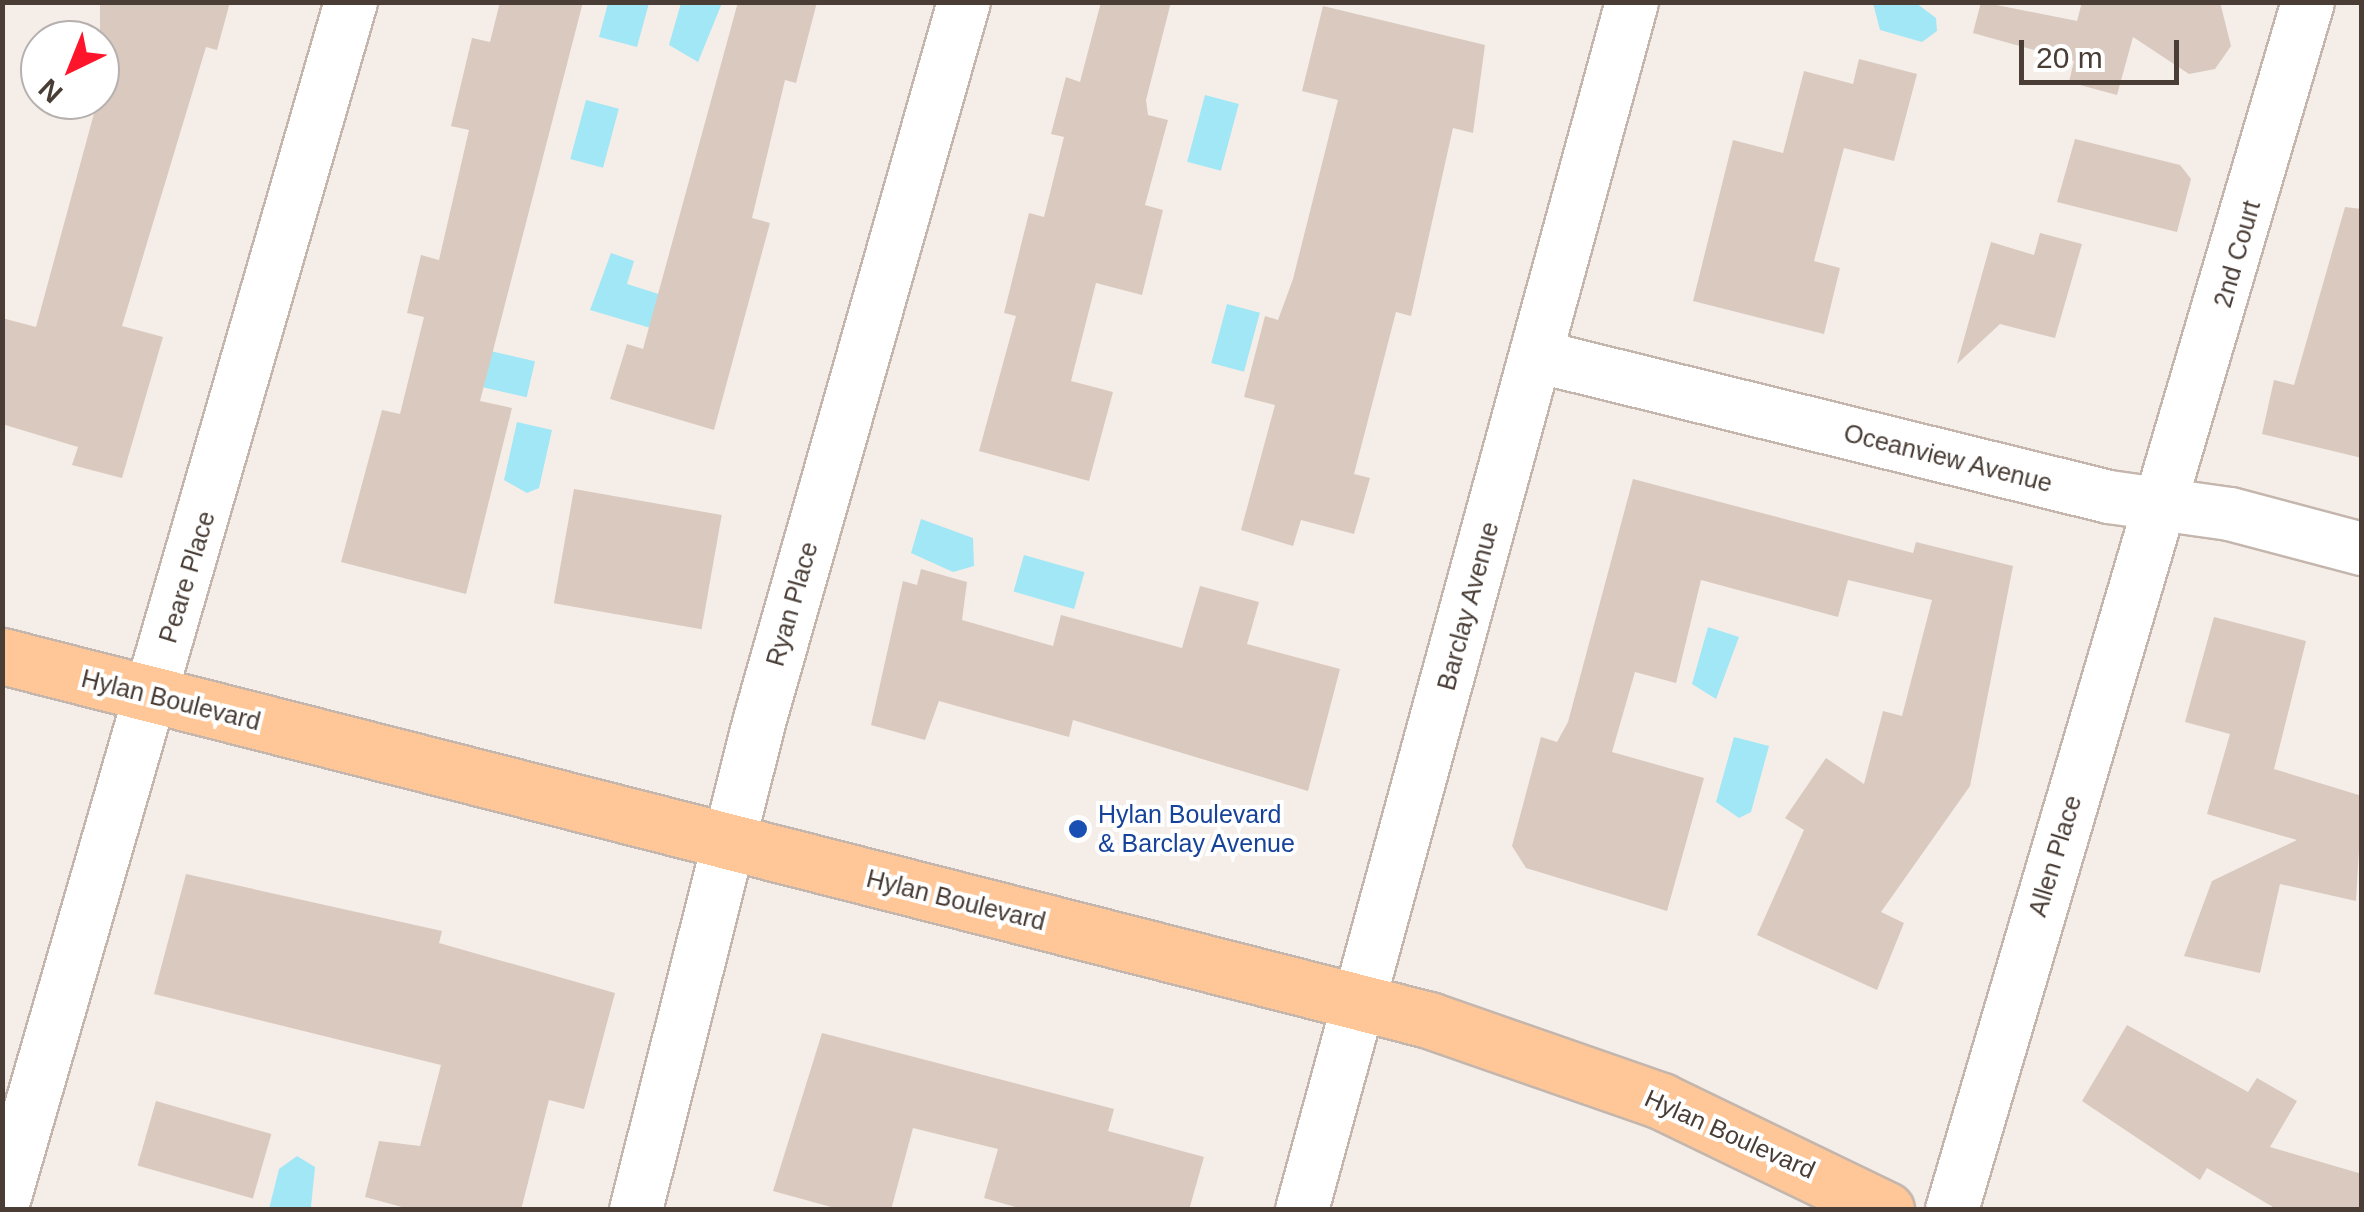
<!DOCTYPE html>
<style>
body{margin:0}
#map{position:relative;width:2364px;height:1212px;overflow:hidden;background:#f5eee8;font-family:Arial,sans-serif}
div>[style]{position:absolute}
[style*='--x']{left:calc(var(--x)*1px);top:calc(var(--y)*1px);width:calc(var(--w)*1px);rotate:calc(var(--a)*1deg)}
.water>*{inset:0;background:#a1e7f5;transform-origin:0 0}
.building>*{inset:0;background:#dac9bf;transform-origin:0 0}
.roads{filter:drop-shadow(2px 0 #c4b6ad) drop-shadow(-2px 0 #c4b6ad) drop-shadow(0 2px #c4b6ad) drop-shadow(0 -2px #c4b6ad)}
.street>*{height:52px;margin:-26px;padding:0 26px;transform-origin:26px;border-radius:26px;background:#fff}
.primary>*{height:55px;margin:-27.5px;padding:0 27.5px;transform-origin:27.5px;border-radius:27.5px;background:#ffc797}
.dots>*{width:28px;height:28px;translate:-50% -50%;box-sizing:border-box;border:5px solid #fff;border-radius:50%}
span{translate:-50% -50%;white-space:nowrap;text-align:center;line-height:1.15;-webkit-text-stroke:8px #fff;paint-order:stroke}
.street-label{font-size:25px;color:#493d36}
.transit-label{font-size:25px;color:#164399}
.left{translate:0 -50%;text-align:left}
.frame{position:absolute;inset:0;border:5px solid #493d36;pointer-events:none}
.north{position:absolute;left:20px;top:20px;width:100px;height:100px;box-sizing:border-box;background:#fff;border:2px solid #b6b1af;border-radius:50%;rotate:223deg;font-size:28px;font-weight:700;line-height:40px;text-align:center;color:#493d36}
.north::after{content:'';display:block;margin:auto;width:35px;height:45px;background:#ff152b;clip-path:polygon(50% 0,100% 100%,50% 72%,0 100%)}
.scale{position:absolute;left:2019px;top:40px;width:160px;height:45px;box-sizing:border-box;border:5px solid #493d36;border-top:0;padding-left:12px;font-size:30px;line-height:35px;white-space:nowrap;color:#493d36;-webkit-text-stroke:8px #fff;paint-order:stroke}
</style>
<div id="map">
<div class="water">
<i style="clip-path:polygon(608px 3px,649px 3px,637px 47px,599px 37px)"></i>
<i style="clip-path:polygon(681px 3px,722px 3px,698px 62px,669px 45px)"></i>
<i style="clip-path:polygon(1873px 3px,1916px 3px,1936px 18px,1937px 31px,1922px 42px,1880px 30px)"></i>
<i style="left:1205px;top:95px;width:35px;height:69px;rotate:15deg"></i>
<i style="left:586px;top:100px;width:34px;height:61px;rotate:15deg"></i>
<i style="clip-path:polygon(611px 253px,634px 261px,627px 284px,665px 296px,654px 329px,590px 310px)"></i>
<i style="left:1227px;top:304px;width:34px;height:61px;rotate:15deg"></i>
<i style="left:460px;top:344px;width:77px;height:37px;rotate:13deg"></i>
<i style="clip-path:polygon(517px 422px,552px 430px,539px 488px,527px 493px,504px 480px)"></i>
<i style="clip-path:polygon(921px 519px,973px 538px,974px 566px,953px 572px,911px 553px)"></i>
<i style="left:1024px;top:555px;width:63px;height:38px;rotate:16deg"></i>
<i style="clip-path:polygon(1708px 627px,1739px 637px,1716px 699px,1692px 684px)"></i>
<i style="clip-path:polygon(1734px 737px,1769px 746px,1751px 812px,1739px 818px,1716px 802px)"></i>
<i style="clip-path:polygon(297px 1156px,315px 1167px,311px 1207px,269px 1209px,279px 1169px)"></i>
</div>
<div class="building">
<i style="clip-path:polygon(100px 2px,230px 2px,217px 50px,206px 47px,122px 326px,163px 337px,122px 478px,72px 465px,78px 447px,2px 424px,2px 318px,36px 327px,109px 58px,100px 56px)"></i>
<i style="clip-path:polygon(500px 2px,583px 2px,480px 401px,512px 408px,466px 594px,341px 562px,382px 410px,400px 414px,424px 317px,407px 313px,421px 255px,439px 260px,469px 130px,451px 126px,472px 38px,490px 42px)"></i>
<i style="clip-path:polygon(738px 2px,817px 2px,796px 83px,785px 80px,752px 218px,770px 223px,714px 430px,610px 399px,627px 344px,643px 349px)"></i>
<i style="clip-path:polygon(1101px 2px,1171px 2px,1146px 100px,1148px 115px,1168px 120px,1145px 205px,1163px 210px,1142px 295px,1096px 283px,1071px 381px,1113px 392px,1089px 481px,979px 451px,1016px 316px,1004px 313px,1029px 213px,1044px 217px,1064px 137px,1051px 134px,1066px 77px,1080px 82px)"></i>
<i style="clip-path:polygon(1981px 2px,2077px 21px,2082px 2px,2220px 2px,2231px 46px,2215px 69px,2189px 74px,2133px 37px,2117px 95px,2069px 82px,2074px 61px,1973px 33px)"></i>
<i style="clip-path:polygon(1323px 6px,1485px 45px,1473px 133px,1453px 128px,1411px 316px,1396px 312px,1354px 474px,1370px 478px,1354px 534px,1301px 520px,1293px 546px,1241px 530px,1275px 405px,1244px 397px,1265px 316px,1278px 320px,1293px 279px,1338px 100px,1302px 91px)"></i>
<i style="clip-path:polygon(1859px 59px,1917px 74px,1894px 161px,1844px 148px,1814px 261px,1840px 268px,1824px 334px,1693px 301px,1733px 140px,1783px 153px,1804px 71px,1853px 84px)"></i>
<i style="clip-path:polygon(2075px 139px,2180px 165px,2191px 179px,2177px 232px,2057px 202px)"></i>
<i style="clip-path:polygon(2345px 207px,2362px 209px,2362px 458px,2262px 434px,2274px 380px,2294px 385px)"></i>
<i style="clip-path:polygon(2040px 233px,2082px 244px,2055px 338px,2000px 324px,1957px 364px,1991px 242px,2034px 255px)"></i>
<i style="clip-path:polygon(1633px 479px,1913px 553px,1916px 542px,2013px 566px,1970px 786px,1881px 912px,1904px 923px,1877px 990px,1757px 935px,1804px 830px,1785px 818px,1826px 758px,1864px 784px,1883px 711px,1902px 716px,1932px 600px,1848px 580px,1838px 617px,1701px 580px,1676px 683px,1635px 672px,1612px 752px,1704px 778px,1667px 911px,1526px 868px,1512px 846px,1541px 737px,1557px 742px,1568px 722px)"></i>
<i style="left:574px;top:489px;width:150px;height:116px;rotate:10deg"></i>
<i style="clip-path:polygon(921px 569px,967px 582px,962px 620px,1053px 646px,1061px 615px,1182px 648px,1200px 586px,1259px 602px,1247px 644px,1340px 669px,1308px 791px,1073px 720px,1069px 737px,939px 701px,925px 740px,871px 725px,903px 581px,917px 585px)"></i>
<i style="clip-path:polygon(2214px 617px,2306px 641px,2274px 769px,2362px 796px,2356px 901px,2280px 884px,2260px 973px,2184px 956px,2212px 881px,2297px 840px,2207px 814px,2230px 734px,2185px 722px)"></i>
<i style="clip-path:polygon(186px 874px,442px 931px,439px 943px,615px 993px,584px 1109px,549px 1100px,521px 1210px,413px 1210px,365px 1197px,379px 1141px,420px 1146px,441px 1065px,154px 994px)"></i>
<i style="clip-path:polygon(2127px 1025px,2248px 1092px,2257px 1078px,2297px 1101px,2270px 1147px,2362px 1174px,2362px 1210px,2278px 1210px,2207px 1168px,2200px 1180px,2082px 1101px)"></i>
<i style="clip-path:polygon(822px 1033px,1114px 1109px,1108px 1131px,1204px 1157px,1189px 1210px,1026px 1210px,984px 1198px,998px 1149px,913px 1128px,891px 1210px,842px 1210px,773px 1191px)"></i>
<i style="left:156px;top:1101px;width:120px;height:67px;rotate:16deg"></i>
</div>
<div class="roads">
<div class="street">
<i style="--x:1536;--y:356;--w:590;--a:13.82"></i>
<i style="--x:2109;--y:497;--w:122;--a:8"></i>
<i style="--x:2230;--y:514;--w:137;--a:14.9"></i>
<i style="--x:2;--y:1207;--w:1255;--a:-73.85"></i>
<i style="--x:636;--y:1210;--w:506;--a:-75.83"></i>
<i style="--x:760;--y:719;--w:745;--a:-74.12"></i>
<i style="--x:1302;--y:1210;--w:1252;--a:-74.72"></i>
<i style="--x:1952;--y:1210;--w:1259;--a:-73.58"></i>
</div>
<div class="primary">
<i style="--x:2;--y:656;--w:1473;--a:14.31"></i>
<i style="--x:1429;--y:1020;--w:246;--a:19.2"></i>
<i style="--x:1661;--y:1101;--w:250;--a:25.8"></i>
</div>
</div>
<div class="dots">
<i style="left:1078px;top:829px;background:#1a4fb4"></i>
</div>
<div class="street-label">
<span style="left:2237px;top:254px;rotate:-74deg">2nd Court</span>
<span style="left:1948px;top:458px;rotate:14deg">Oceanview Avenue</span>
<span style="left:187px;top:577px;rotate:-73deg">Peare Place</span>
<span style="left:792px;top:604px;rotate:-74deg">Ryan Place</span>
<span style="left:1468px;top:606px;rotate:-75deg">Barclay Avenue</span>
<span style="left:171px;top:700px;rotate:14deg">Hylan Boulevard</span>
<span style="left:2055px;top:856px;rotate:-73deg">Allen Place</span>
<span style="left:956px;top:900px;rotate:14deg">Hylan Boulevard</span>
<span style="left:1730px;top:1134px;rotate:24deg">Hylan Boulevard</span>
</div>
<div class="transit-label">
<span class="left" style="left:1098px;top:829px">Hylan Boulevard<br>&amp; Barclay Avenue</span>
</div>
<div class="frame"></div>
<div class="north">N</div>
<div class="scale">20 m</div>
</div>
